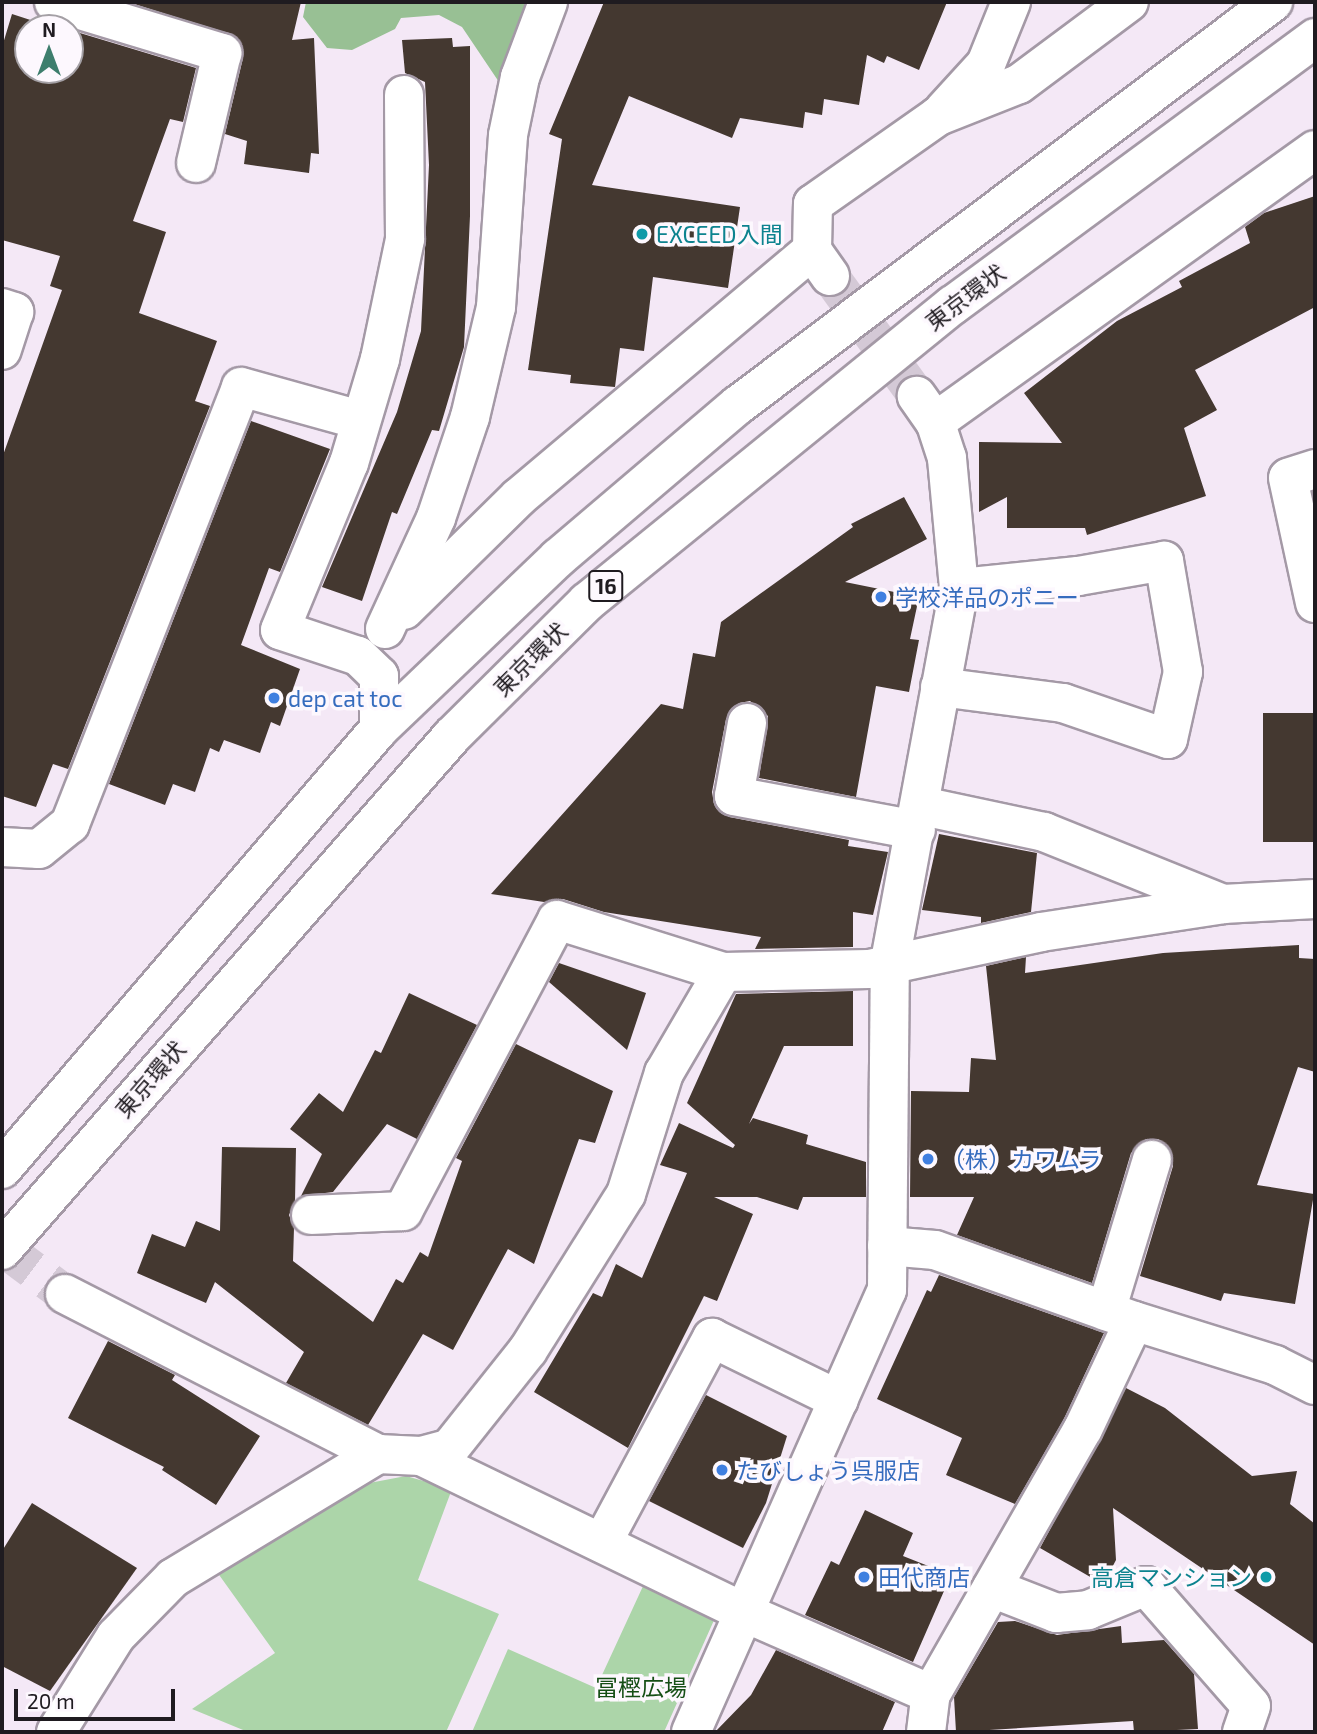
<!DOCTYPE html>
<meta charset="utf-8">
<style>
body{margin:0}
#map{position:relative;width:1317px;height:1734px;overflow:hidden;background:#f4e8f6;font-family:"Exo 2","Noto Sans JP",sans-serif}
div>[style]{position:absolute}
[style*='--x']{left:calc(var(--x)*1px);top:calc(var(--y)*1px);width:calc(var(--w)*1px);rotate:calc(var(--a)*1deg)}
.green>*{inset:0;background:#acd5a9}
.forest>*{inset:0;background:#98c094}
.building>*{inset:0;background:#443830;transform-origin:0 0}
.minor-tunnel>*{height:38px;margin-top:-19px;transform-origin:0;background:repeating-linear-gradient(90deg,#d4c9d6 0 38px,transparent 0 57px)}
.roads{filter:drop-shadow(2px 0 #a499a6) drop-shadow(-2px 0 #a499a6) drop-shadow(0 2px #a499a6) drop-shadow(0 -2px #a499a6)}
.minor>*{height:38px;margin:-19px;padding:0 19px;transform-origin:19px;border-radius:19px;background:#fff}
.highway>*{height:38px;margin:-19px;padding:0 19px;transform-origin:19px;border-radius:19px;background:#fff}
.dots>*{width:19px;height:19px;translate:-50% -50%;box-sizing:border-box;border:4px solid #fdf8fe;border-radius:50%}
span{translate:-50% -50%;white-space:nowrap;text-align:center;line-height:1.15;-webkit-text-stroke:7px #fdf8fe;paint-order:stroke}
.shield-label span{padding:2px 5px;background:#fdf8fe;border:2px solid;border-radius:5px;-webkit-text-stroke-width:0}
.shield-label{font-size:21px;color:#1f1b20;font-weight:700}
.culture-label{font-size:23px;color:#0d838f}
.left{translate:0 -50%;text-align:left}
.right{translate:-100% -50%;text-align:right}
.street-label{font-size:23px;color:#1f1b20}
.shop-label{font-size:23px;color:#366cbe}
.park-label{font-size:23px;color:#154e15}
.frame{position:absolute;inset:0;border:4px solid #1f1b20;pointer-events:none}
.north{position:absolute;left:14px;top:14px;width:70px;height:70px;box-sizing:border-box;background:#fdf8fe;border:2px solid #a4a0a5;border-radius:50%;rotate:0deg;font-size:19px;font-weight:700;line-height:28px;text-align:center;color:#1f1b20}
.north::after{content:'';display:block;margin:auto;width:24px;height:32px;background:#3e7e6d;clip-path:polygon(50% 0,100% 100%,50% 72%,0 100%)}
.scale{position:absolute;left:14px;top:1689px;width:161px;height:32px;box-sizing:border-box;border:4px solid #1f1b20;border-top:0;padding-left:9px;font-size:21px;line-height:24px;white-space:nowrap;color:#1f1b20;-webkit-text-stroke:5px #fdf8fe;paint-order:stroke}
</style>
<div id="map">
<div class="green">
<i style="clip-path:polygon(406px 1476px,452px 1489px,418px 1580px,499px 1614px,446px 1732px,248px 1732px,192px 1709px,275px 1653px,217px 1572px,364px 1484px)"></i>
<i style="clip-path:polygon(644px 1584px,715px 1618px,664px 1732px,472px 1732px,508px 1649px,596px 1688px)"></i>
</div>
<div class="forest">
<i style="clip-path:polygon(306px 2px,530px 2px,501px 85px,462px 27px,439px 15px,401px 18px,395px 29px,352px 50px,327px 48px,303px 17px)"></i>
</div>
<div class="building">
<i style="clip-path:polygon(128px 2px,301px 2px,292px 40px,314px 38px,319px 154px,311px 153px,309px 173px,244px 164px,247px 141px,225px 134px,243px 58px,237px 37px)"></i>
<i style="clip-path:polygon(604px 2px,947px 2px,919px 70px,887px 56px,884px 63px,867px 55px,859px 105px,824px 99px,822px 115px,805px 112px,803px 128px,740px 118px,732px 138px,629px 96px,592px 185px,740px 207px,728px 288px,653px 277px,644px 351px,620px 348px,615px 387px,570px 383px,571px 375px,528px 370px,562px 139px,549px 134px)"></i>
<i style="clip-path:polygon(12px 14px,55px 28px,28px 28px,28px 70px,70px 70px,70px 30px,196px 68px,183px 122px,170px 119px,133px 221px,166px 232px,139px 313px,217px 341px,195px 401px,210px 406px,68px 769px,53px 764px,36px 807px,2px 796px,2px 458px,62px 290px,50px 286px,60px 256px,2px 240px,2px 47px)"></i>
<i style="clip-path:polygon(452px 38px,453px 47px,470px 46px,470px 216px,464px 347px,439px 431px,432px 430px,397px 514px,392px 512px,362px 601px,322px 587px,397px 412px,421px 331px,429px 165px,425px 82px,405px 73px,402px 40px)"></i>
<i style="clip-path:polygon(1315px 196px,1315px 307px,1195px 370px,1217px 410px,1184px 428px,1206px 496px,1087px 535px,1085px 528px,1007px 528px,1007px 497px,979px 512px,979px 442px,1062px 443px,1024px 393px,1117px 321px,1182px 287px,1179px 281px,1250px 243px,1245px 227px,1264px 213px)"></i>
<i style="clip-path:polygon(251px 421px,330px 449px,280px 572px,269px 568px,241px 645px,300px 669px,280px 726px,271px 722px,260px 753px,224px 740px,219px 752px,210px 748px,195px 792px,173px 784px,165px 805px,109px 784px)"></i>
<i style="clip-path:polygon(904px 497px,927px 539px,845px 582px,919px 597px,910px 639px,919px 640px,909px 692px,876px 686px,856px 797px,759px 778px,768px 716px,750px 701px,739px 703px,726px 719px,712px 792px,714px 804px,729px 817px,849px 840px,848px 846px,888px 852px,873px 915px,853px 912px,853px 947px,755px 949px,761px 937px,604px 912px,563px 899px,544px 902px,491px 894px,661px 704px,683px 709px,693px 653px,715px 657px,721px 622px,853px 527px,851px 524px)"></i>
<i style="left:1263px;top:713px;width:52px;height:129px"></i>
<i style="clip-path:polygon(939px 834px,1037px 853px,1031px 912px,981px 923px,981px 917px,922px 910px)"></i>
<i style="clip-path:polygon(1299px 945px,1299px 958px,1315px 959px,1315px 1072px,1298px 1067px,1257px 1185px,1314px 1194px,1295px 1304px,1224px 1293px,1221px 1301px,1140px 1276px,1173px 1166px,1168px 1146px,1158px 1139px,1146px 1139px,1131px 1153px,1092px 1283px,957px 1235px,974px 1197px,910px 1197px,911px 1091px,969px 1092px,971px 1058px,996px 1060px,986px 966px,1026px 957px,1025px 973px,1163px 953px)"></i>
<i style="clip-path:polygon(559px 963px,646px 993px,627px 1050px,549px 982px)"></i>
<i style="clip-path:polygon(853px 991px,853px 1046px,784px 1046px,749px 1124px,753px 1118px,808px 1135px,806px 1144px,866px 1162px,866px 1197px,803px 1197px,798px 1210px,757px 1197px,714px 1197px,753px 1214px,717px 1301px,704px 1296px,628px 1448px,534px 1392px,593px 1293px,602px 1297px,616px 1264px,642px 1278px,687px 1173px,660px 1165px,679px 1123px,733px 1148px,735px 1145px,687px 1103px,736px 994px)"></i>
<i style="clip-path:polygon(409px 993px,477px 1025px,417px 1139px,387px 1124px,333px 1192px,301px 1196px,322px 1154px,290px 1129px,319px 1093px,343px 1112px,375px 1050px,381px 1053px)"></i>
<i style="clip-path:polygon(516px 1044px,613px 1091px,595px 1143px,579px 1139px,534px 1264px,508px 1249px,453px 1350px,423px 1334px,368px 1425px,286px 1383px,304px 1352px,215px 1282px,206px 1303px,137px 1273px,152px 1234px,185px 1247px,196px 1221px,220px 1231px,222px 1147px,296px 1148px,295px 1201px,289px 1215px,294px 1228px,293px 1261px,373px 1322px,396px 1279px,403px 1283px,420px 1252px,428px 1257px,462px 1161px,456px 1158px)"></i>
<i style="clip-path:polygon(939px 1275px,1104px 1333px,1064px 1419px,1015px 1504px,946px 1475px,962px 1438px,877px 1399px,927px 1290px,931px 1292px)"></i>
<i style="clip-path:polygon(108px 1341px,175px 1375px,172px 1380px,260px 1436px,216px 1505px,162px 1470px,164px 1467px,68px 1418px)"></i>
<i style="clip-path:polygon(1126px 1388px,1165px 1408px,1252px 1476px,1297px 1471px,1290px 1504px,1315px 1524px,1315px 1645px,1113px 1508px,1116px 1560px,1106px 1579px,1099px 1582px,1040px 1548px)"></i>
<i style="clip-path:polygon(706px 1395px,787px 1436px,766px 1503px,743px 1548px,649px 1501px)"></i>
<i style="clip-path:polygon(32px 1503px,137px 1568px,50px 1691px,2px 1666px,2px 1551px)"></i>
<i style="clip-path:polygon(865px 1510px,913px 1533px,903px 1556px,951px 1575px,913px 1662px,805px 1615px,831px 1561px,839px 1565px)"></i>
<i style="clip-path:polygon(1015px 1621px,1057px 1635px,1121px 1626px,1122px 1643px,1164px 1640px,1194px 1674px,1198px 1729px,1134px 1732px,1133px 1721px,956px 1732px,954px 1697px,998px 1622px)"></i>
<i style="clip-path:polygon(776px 1650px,895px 1702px,882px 1732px,715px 1732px,751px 1695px)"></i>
</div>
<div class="minor-tunnel">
<i style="--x:830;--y:276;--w:148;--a:54.1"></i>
<i style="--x:2;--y:1247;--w:79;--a:36.7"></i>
</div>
<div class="roads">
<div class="minor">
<i style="--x:54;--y:2;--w:176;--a:16.9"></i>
<i style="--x:222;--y:53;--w:113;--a:103.3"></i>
<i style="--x:944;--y:110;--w:62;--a:-47.6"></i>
<i style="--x:986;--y:64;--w:67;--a:-68"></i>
<i style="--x:830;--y:276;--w:32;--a:-125"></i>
<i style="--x:812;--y:250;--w:46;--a:-88.8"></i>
<i style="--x:813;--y:204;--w:153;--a:-35.1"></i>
<i style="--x:938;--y:116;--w:87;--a:-21.6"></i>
<i style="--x:1019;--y:84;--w:137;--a:-36.7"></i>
<i style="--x:2;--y:308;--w:13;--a:18"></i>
<i style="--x:14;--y:312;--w:40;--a:108"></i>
<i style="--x:935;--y:422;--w:467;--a:-35.6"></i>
<i style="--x:1315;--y:469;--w:28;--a:162"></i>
<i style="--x:1288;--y:478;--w:128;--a:77.8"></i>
<i style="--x:404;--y:610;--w:161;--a:-44.5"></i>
<i style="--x:519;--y:497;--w:383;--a:-40.1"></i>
<i style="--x:385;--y:629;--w:122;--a:-65.3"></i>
<i style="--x:436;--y:518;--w:107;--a:-71.4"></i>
<i style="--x:470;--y:417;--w:113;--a:-76.7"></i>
<i style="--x:496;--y:307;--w:172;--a:-86"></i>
<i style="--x:508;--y:135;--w:59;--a:-78.3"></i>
<i style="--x:520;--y:77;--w:80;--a:-69.5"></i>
<i style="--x:940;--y:687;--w:124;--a:7.4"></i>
<i style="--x:1063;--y:703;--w:111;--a:18.9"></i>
<i style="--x:1168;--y:739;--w:69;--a:-77.4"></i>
<i style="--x:1183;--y:672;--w:113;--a:-99.7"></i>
<i style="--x:1164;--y:561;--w:87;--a:170.1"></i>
<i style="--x:1078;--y:576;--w:120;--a:174.2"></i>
<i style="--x:747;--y:723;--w:74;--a:100.1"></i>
<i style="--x:734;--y:796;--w:185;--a:10.6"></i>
<i style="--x:379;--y:729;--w:53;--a:-90"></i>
<i style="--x:379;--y:676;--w:29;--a:-136"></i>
<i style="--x:358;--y:656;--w:82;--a:-161.6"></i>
<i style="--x:280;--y:630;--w:181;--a:-67.6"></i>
<i style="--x:349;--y:463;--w:109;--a:-73.4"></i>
<i style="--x:380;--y:359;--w:123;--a:-78.2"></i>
<i style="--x:405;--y:239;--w:144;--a:-90.4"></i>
<i style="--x:922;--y:806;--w:125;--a:12"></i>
<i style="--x:1044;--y:832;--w:193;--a:21.9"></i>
<i style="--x:2;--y:847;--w:37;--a:3"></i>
<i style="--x:39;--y:849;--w:40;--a:-39"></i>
<i style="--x:70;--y:824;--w:469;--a:-68.6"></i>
<i style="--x:241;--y:387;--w:123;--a:15.5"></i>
<i style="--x:311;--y:1215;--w:92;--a:-2.5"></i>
<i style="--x:403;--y:1211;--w:329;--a:-62.1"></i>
<i style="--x:557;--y:920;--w:174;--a:17.4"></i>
<i style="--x:887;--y:1246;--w:48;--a:4.8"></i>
<i style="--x:935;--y:1250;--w:211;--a:19.6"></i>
<i style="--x:1134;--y:1321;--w:148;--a:17.3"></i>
<i style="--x:1275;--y:1365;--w:45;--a:26.6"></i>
<i style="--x:65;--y:1294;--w:352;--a:27.1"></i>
<i style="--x:1106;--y:1311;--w:158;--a:-73.1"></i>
<i style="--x:421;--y:1456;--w:358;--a:25.8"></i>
<i style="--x:743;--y:1612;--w:205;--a:23.6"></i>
<i style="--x:602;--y:1543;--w:233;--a:-61.8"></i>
<i style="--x:712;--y:1338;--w:141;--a:26"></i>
<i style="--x:992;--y:1588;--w:69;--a:21.3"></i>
<i style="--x:1056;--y:1613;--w:32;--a:-5"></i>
<i style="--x:1088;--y:1610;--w:63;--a:-22.5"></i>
<i style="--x:1146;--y:1586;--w:159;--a:48.8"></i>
<i style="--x:1251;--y:1706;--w:28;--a:109"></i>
<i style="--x:56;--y:1732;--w:113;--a:-58"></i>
<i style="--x:116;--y:1636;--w:81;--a:-45.5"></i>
<i style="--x:173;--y:1578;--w:240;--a:-31.2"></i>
<i style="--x:378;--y:1454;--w:43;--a:2.7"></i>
<i style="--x:421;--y:1456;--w:30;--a:-15"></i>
<i style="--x:450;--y:1448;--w:125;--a:-51.5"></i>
<i style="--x:528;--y:1350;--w:184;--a:-57.9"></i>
<i style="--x:626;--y:1194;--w:127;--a:-72.6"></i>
<i style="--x:664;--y:1073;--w:117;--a:-59.7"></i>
<i style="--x:723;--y:972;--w:146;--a:-1.2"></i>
<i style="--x:869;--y:969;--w:176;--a:-12.1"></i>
<i style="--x:1041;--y:932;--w:184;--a:-8.7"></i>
<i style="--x:1223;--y:904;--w:92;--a:-3.1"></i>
<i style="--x:691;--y:1732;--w:484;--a:-66.1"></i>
<i style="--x:887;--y:1290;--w:329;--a:-89.5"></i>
<i style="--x:890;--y:961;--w:379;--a:-79.5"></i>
<i style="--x:959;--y:588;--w:131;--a:-95.3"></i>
<i style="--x:947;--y:458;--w:38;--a:-108"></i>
<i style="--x:935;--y:422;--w:32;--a:-125"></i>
<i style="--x:926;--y:1732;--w:38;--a:-83"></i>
<i style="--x:931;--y:1694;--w:305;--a:-60.2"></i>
<i style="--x:1083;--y:1429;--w:119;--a:-64.7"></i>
</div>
<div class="highway">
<i style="--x:2;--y:1169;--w:579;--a:-49.41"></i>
<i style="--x:379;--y:729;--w:248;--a:-43.7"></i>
<i style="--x:558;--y:558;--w:236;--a:-40.4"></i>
<i style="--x:738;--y:405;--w:670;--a:-36.99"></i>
<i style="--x:2;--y:1250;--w:683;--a:-48.8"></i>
<i style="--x:452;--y:736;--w:190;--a:-44.8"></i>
<i style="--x:587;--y:602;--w:471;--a:-39.1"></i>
<i style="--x:953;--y:305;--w:450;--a:-36.4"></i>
</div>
</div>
<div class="dots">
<i style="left:642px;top:234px;background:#0f9aa8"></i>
<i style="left:881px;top:597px;background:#3f7fe0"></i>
<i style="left:274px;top:698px;background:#3f7fe0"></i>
<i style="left:928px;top:1159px;background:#3f7fe0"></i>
<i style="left:722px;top:1470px;background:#3f7fe0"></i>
<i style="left:864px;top:1577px;background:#3f7fe0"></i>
<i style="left:1266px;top:1577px;background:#0f9aa8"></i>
</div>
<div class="shield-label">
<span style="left:606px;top:586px">16</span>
</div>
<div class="culture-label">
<span class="left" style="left:656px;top:234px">EXCEED入間</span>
<span class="right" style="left:1252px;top:1577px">高倉マンション</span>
</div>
<div class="street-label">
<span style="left:965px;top:297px;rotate:-37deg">東京環状</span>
<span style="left:530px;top:659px;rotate:-45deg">東京環状</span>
<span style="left:150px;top:1079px;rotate:-49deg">東京環状</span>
</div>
<div class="shop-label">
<span class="left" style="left:895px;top:597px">学校洋品のポニー</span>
<span class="left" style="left:288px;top:698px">dep cat toc</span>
<span class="left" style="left:942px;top:1159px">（株）カワムラ</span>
<span class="left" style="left:736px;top:1470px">たびしょう呉服店</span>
<span class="left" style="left:878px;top:1577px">田代商店</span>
</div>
<div class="park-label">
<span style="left:641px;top:1687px">冨樫広場</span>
</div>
<div class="frame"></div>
<div class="north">N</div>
<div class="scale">20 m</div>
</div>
